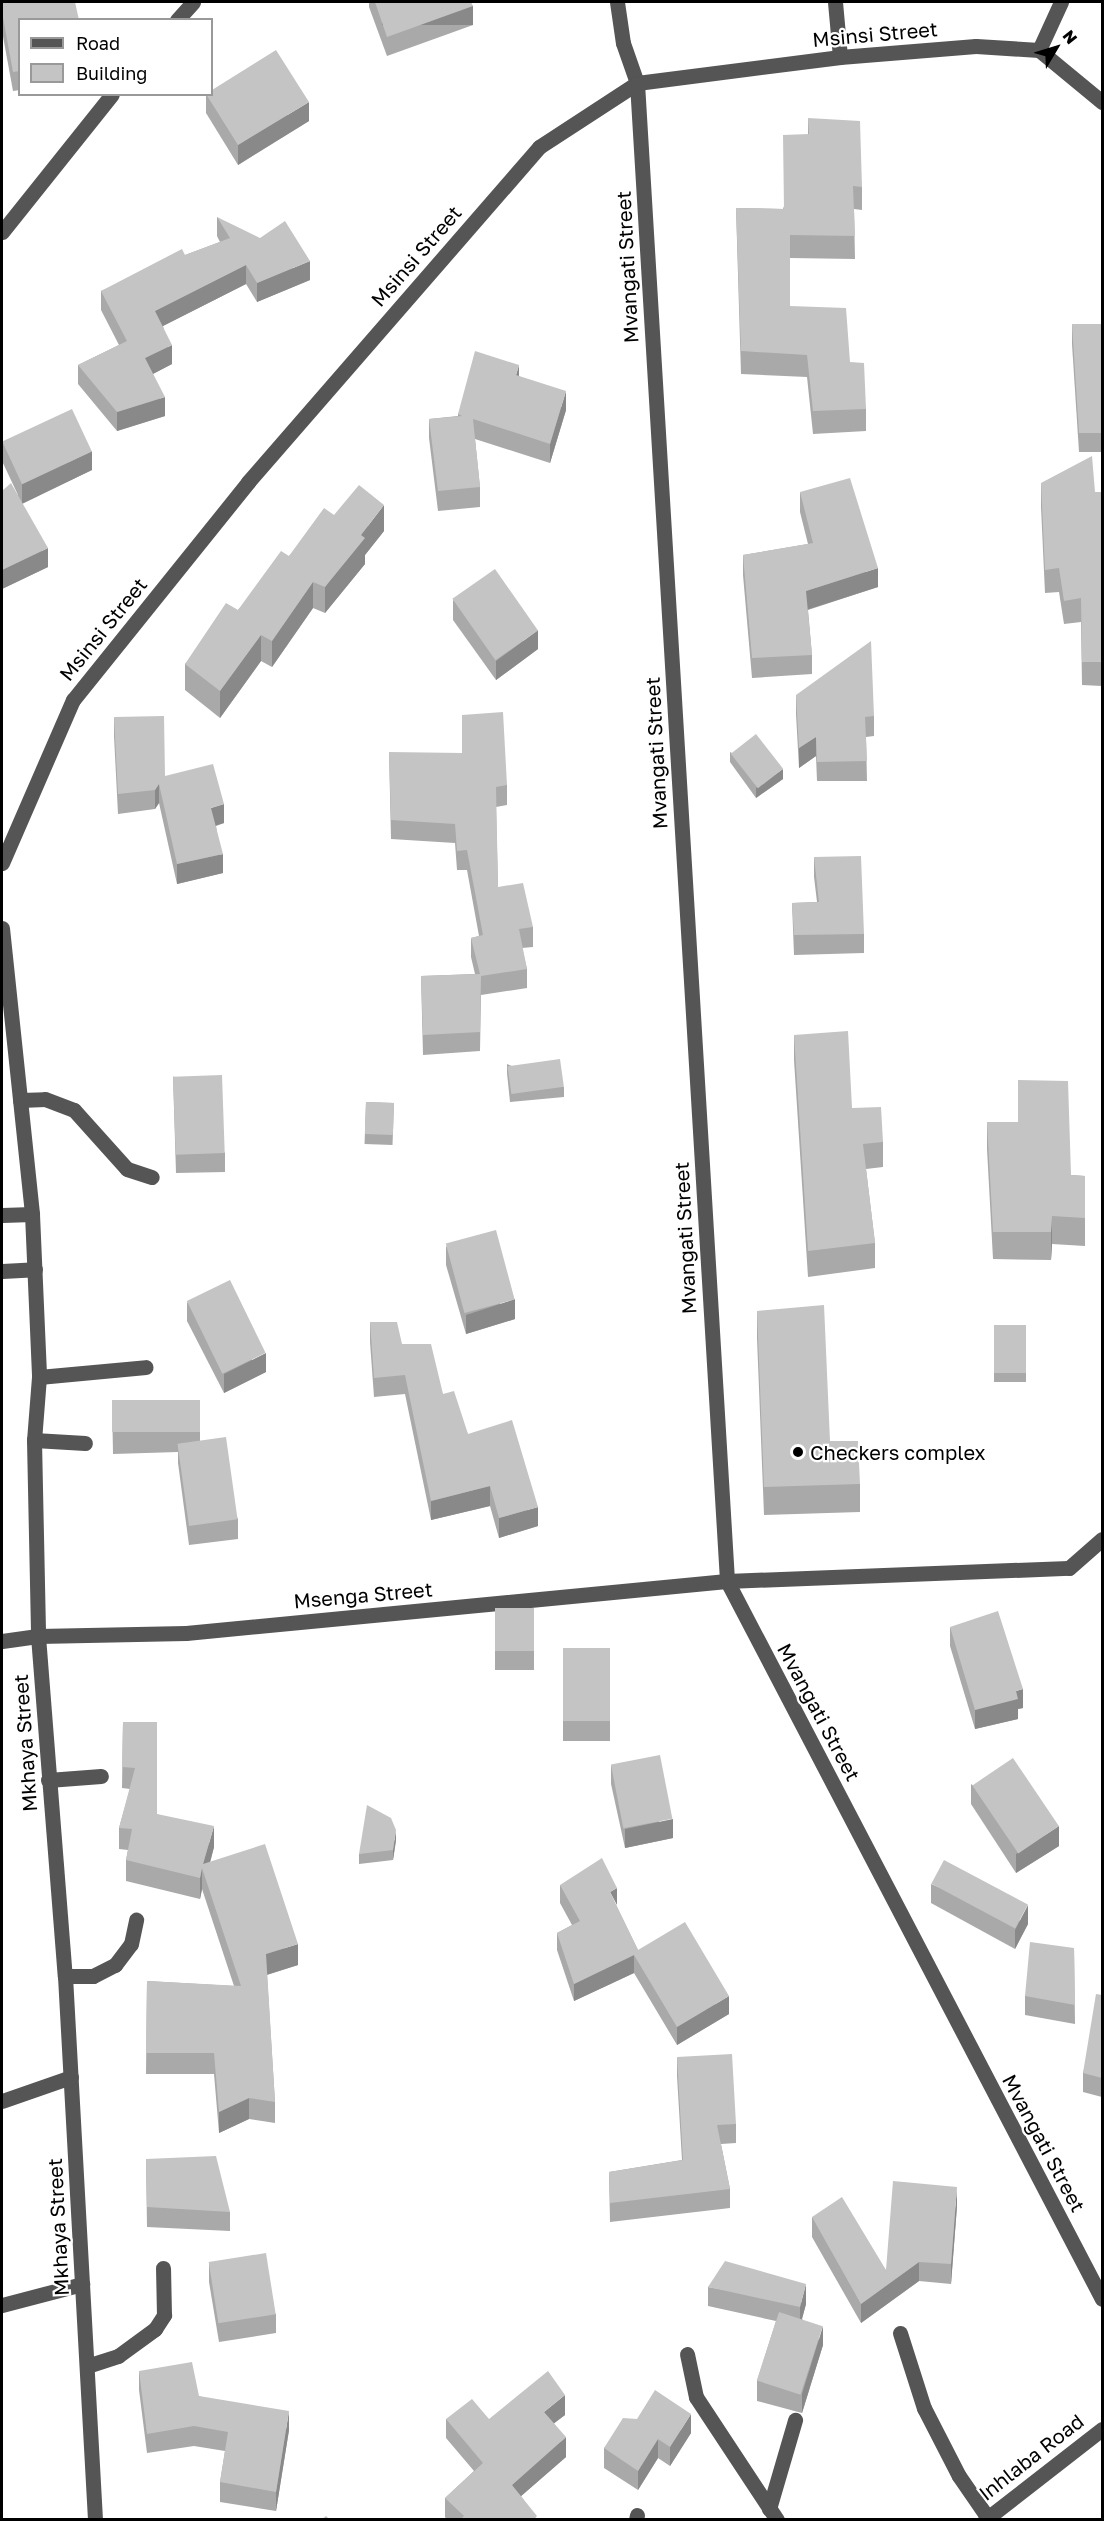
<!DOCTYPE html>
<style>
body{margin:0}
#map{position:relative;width:1104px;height:2521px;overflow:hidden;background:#fff;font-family:"Golos Text",sans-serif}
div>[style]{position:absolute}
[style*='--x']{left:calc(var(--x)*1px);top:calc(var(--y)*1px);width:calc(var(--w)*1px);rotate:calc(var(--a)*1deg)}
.minor>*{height:15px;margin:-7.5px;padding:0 7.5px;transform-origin:7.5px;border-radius:7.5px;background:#555}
.wall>*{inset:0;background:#a9a9a9;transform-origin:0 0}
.shaded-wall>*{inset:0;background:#898989;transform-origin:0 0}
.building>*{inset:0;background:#c4c4c4;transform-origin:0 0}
.dots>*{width:16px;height:16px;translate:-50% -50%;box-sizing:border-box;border:3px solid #fff;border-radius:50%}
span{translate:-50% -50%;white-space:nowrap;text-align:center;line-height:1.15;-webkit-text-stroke:4.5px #fff;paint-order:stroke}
.street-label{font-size:20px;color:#000}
.poi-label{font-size:20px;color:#000}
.left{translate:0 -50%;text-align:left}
.frame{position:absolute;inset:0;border:3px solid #000;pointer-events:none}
.legend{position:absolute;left:18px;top:18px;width:195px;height:78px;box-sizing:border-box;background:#fff;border:2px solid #999;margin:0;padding:8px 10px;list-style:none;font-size:18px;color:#000}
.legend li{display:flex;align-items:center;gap:12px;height:30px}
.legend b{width:30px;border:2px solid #999}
.north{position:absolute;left:1026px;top:18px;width:60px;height:60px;-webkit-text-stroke:4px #fff;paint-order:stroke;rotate:52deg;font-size:16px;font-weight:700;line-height:24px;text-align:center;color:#000}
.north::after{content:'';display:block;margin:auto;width:21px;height:27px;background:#000;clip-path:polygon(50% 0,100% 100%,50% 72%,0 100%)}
</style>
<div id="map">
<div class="minor">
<i style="--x:617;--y:2;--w:41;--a:81.7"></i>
<i style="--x:623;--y:43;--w:42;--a:70.7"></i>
<i style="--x:637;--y:83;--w:1501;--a:86.56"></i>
<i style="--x:727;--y:1581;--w:810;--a:62.42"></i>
<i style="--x:835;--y:2;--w:55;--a:84.8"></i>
<i style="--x:177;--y:20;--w:24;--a:-48"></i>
<i style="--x:1039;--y:50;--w:82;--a:39.5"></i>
<i style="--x:2;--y:232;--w:176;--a:-51.4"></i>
<i style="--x:2;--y:863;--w:178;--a:-66.5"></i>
<i style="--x:73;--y:700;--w:280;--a:-51.2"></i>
<i style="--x:248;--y:482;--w:444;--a:-49"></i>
<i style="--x:539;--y:147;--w:117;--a:-33.1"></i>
<i style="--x:637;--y:83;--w:205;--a:-7.3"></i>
<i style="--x:840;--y:57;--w:136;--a:-4.6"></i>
<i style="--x:976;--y:46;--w:63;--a:3.6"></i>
<i style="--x:1039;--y:50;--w:53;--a:-65.4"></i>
<i style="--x:2;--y:928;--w:288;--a:84"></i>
<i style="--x:32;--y:1214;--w:163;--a:87.5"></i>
<i style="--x:39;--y:1377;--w:63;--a:94.5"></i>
<i style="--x:34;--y:1440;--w:196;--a:88.8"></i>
<i style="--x:38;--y:1636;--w:341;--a:85.5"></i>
<i style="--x:65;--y:1976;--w:545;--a:86.84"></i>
<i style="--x:20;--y:1100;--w:25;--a:-2"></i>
<i style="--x:45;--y:1099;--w:31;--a:21"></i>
<i style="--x:74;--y:1110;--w:79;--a:48.1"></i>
<i style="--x:127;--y:1169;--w:26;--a:18"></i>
<i style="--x:2;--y:1215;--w:30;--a:-2"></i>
<i style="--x:2;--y:1271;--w:33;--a:-3"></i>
<i style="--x:39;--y:1377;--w:107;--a:-5.3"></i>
<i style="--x:34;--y:1440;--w:51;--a:3.4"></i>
<i style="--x:2;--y:1641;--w:36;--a:-8"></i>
<i style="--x:38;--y:1636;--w:148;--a:-1.2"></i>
<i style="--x:186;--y:1633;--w:543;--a:-5.49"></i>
<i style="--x:727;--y:1581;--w:342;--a:-2.2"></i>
<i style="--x:1069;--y:1568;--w:44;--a:-41.3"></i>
<i style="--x:48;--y:1780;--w:53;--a:-4.3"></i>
<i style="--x:65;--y:1976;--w:28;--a:0"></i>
<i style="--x:93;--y:1976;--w:25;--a:-27"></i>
<i style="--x:115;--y:1965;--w:26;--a:-53"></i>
<i style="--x:131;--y:1944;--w:25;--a:-78"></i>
<i style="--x:2;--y:2101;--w:73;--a:-19.2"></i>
<i style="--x:2;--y:2305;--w:83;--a:-14.7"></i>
<i style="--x:900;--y:2333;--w:79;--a:72.3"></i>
<i style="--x:924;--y:2408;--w:76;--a:62.8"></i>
<i style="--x:959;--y:2476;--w:51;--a:55.4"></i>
<i style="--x:687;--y:2354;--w:44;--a:78.2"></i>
<i style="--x:696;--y:2397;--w:147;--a:56.6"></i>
<i style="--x:87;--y:2366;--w:33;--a:-18"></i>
<i style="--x:118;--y:2356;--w:46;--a:-36.1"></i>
<i style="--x:155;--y:2329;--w:17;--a:-57"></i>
<i style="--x:164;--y:2315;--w:47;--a:-91.2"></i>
<i style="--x:769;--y:2509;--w:93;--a:-73.7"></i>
<i style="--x:636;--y:2520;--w:5;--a:-79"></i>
<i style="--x:985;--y:2520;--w:148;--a:-37.9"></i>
</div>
<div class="wall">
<i style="clip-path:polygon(2px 2px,20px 20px,20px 90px,13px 91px,2px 31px)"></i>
<i style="clip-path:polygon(369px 2px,471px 2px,473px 25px,387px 56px,369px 7px)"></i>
<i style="clip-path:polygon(206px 94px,212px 94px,309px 121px,238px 165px,206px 113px)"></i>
<i style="clip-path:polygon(808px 118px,862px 187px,862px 210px,854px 209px,855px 259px,790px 258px,790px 306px,850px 362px,866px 409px,866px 431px,813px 434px,807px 377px,741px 374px,736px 208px,783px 209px,808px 134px)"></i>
<i style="clip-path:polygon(217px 217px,310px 280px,257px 302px,246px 284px,163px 326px,172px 364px,153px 374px,165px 416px,117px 431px,78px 384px,78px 365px,119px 345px,101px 310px,101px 291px,185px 255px,220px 242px,217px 236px)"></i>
<i style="clip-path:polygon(1072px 324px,1102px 324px,1102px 452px,1079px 452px,1072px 344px)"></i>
<i style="clip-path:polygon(519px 376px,566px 410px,550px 463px,475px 439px,480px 487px,480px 507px,438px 511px,429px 438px,429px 419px,458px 416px,458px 414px)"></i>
<i style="clip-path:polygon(2px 442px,92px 470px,22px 503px,48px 567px,2px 589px,2px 491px,18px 495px,2px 461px)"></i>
<i style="clip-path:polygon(1041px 483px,1095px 492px,1102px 492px,1102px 686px,1082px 685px,1081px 622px,1064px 624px,1059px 592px,1045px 593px,1041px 507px)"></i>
<i style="clip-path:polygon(800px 492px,878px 587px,808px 610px,812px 655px,812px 674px,752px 678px,743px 575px,743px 555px,808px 544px,800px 512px)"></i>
<i style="clip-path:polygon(334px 515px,384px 531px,365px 555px,365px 564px,325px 613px,313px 608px,272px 667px,261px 661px,220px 718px,185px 690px,185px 664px,238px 610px,289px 556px)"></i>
<i style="clip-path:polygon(453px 600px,538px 649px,496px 680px,453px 620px)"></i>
<i style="clip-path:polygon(796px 695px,874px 716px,874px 736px,866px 737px,867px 781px,817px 781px,816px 756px,799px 768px,796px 714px)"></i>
<i style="clip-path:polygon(114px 717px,165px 776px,224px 823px,216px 826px,223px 873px,177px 884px,159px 803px,155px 809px,118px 814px,114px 736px)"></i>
<i style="clip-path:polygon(389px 752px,507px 785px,507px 805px,496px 807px,498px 887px,533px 927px,533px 947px,522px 948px,527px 969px,527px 988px,481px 995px,480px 1051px,423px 1055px,421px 976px,475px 974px,471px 957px,471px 938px,479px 936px,467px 870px,457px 870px,455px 843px,391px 839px)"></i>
<i style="clip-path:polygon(730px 752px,783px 779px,756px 798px,730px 762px)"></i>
<i style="clip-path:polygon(814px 857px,864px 934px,864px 953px,794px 955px,792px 903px,817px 902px,814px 877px)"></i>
<i style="clip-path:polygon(794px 1035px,852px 1108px,883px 1142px,883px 1167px,866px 1169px,875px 1243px,875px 1268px,808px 1277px,794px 1060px)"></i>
<i style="clip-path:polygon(507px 1064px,564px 1087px,564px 1097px,510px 1102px,507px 1073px)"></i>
<i style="clip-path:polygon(173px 1076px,225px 1153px,225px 1172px,176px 1173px)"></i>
<i style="left:366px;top:1102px;width:28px;height:42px;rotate:2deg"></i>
<i style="clip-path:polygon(987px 1122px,1071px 1175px,1085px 1176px,1085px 1246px,1052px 1244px,1051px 1260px,993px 1259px,987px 1149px)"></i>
<i style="clip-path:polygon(446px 1246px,515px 1319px,466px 1334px,446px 1265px)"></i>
<i style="clip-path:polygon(187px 1302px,266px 1372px,224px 1393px,187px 1321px)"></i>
<i style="clip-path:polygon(757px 1311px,830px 1441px,860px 1484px,860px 1512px,764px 1515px,757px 1338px)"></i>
<i style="clip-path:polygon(370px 1322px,402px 1344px,443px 1394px,468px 1434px,538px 1526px,499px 1538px,490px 1506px,431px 1520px,405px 1394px,374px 1397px,370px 1342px)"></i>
<i style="left:994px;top:1325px;width:32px;height:57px"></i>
<i style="clip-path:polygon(200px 1400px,200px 1441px,238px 1519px,238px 1539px,189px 1545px,178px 1463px,178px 1452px,113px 1454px,112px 1401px)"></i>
<i style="left:534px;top:1608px;width:62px;height:39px;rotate:90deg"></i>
<i style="clip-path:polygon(950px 1627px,1023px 1708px,1018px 1709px,1018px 1719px,975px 1729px,950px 1646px)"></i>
<i style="left:563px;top:1648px;width:47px;height:93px"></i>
<i style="clip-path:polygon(123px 1722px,157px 1814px,214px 1847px,210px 1862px,298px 1965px,267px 1975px,275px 2102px,275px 2123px,249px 2119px,219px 2133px,214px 2074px,146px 2074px,147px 1981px,234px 1986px,202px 1889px,200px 1899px,126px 1881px,126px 1860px,128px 1850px,119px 1849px,119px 1828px,130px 1789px,122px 1788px)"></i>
<i style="clip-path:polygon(611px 1765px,673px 1838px,625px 1848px,611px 1784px)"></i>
<i style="clip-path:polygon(971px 1784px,1059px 1846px,1016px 1873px,971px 1804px)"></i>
<i style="clip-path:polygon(396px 1840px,393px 1860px,359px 1864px,359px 1854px)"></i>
<i style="clip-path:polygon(931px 1884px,1028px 1924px,1015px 1949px,931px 1903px)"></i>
<i style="clip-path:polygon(560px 1885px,616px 1905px,638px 1950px,729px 2014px,677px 2045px,634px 1973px,574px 2001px,557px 1950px,557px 1933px,572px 1925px,560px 1903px)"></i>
<i style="clip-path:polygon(1074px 1948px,1075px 2024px,1025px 2015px,1025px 1996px)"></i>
<i style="clip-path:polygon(1102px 1995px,1102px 2097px,1083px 2092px,1083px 2073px)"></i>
<i style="clip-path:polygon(677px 2057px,736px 2124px,736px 2143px,721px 2144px,730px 2189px,730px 2208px,610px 2222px,609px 2172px,682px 2160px,677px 2076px)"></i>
<i style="clip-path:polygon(146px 2159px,230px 2212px,230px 2231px,147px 2227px)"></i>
<i style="clip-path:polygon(957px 2206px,951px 2284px,919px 2281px,861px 2323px,812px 2237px,812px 2217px,886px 2270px)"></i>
<i style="clip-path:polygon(209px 2263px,276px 2314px,276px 2333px,219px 2342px,209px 2282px)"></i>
<i style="clip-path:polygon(708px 2287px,806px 2304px,802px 2319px,823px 2345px,802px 2413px,757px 2401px,757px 2381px,776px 2321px,708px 2306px)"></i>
<i style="clip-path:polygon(139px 2371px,199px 2396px,289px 2430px,276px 2511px,220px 2502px,220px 2482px,225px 2451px,194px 2446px,147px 2453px,139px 2390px)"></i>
<i style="clip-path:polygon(565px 2415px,554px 2423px,566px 2457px,521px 2496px,537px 2520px,447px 2520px,445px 2517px,445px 2498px,474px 2471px,446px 2438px,446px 2419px,489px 2419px)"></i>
<i style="clip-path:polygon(637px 2419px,691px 2433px,670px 2466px,658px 2458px,638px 2490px,604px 2468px,604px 2448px)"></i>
</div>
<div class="shaded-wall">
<i style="left:473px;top:6px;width:19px;height:91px;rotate:90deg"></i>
<i style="clip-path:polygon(309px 102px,309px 121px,238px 165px,238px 145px)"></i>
<i style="clip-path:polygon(310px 261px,310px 280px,257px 302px,257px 283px)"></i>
<i style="clip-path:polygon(246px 265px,246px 284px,155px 330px,155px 311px)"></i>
<i style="clip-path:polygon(172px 345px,172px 364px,145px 378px,145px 358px)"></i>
<i style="clip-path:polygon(519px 365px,519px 384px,516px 375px)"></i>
<i style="clip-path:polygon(566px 391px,566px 410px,550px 463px,550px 444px)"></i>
<i style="clip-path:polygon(165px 397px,165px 416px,117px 431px,117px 412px)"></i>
<i style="clip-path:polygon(92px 451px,92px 470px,22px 504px,22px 484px)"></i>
<i style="clip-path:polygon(384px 505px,384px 531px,365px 555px,365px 564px,325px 613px,325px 587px,361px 535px)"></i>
<i style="clip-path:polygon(48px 548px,48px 567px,2px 589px,2px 570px)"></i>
<i style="clip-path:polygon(878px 568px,878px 587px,806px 610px,806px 591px)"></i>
<i style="clip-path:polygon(313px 582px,313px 608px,272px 667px,272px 641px)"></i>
<i style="clip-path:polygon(538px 630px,538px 649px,496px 680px,496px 661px)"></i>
<i style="clip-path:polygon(261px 635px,261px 661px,220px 718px,220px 691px)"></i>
<i style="clip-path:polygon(816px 737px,816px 756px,799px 768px,799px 748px)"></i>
<i style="clip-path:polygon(783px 769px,783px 779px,756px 798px,756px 788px)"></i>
<i style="clip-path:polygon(159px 784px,159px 803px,155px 809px,155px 790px)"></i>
<i style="clip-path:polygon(224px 804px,224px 823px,211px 827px,211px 808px)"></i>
<i style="clip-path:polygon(223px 854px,223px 873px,177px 884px,177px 864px)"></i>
<i style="clip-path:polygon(1052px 1216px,1052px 1244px,1051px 1260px,1051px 1232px)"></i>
<i style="clip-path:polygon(515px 1299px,515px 1319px,466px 1334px,466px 1315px)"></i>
<i style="clip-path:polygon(266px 1353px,266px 1372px,224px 1393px,224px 1374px)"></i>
<i style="clip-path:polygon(490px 1486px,490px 1506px,431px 1520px,431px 1501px)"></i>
<i style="clip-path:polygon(538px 1507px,538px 1526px,499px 1538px,499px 1518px)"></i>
<i style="clip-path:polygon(1023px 1689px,1023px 1708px,1018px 1709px,1018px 1719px,975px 1729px,975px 1710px,1016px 1691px)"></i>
<i style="clip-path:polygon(673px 1819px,673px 1838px,625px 1848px,625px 1829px)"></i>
<i style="clip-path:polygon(214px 1826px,214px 1847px,206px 1878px,203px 1864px)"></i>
<i style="clip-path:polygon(1059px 1826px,1059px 1846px,1016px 1873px,1016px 1854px)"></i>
<i style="clip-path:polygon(396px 1830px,396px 1840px,393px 1860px,393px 1850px)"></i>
<i style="clip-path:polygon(202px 1868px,202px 1889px,200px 1899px,200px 1878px)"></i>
<i style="clip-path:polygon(617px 1888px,617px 1905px,610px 1892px)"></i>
<i style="clip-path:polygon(1028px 1905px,1028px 1924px,1015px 1949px,1015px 1930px)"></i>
<i style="clip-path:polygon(298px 1944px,298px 1965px,266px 1975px,266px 1954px)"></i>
<i style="clip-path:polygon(634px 1955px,634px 1973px,574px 2001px,574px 1984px)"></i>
<i style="clip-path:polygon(729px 1996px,729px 2014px,677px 2045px,677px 2027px)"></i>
<i style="clip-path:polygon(249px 2098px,249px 2119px,219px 2133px,219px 2112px)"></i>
<i style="clip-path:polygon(957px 2187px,957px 2206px,951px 2284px,951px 2264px)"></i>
<i style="clip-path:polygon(919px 2262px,919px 2281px,861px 2323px,861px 2304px)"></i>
<i style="clip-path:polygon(806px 2284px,806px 2304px,800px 2326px,800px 2307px)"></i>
<i style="clip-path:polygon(823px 2326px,823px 2345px,802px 2413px,802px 2394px)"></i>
<i style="clip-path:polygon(565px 2395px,565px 2415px,544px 2431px,544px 2412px)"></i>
<i style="clip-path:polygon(289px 2411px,289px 2430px,276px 2511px,276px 2492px)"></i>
<i style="clip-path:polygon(691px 2414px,691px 2433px,670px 2466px,670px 2447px)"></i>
<i style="clip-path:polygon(566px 2437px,566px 2457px,512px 2504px,512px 2485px)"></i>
<i style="clip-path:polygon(658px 2439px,658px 2458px,638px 2490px,638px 2471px)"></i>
</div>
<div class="building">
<i style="clip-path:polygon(2px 2px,75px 2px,79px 20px,20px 20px,20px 71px,13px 72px,2px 12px)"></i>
<i style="clip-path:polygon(375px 2px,471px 2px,473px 6px,387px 37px)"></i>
<i style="clip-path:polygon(276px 50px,309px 102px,238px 145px,206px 94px,212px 94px,212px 90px)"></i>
<i style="clip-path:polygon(808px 118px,860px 121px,862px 187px,853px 186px,855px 236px,790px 235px,790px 306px,846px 308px,850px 362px,864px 363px,866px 409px,813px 411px,807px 355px,741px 351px,736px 208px,784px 209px,783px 135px,809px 134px)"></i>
<i style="clip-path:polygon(217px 217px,260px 238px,285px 221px,310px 261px,257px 283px,246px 265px,155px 311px,172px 345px,145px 358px,165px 397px,117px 412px,78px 365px,127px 341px,101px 291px,182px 249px,185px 255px,230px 238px)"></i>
<i style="clip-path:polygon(1072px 324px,1102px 324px,1102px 433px,1079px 433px)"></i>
<i style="clip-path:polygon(475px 351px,519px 365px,516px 375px,566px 391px,550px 444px,473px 419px,480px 487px,438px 491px,429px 419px,462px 416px,458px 414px)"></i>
<i style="left:72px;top:409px;width:47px;height:77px;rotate:65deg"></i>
<i style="clip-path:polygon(1092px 456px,1095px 492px,1102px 492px,1102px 662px,1082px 662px,1081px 598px,1064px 601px,1059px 568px,1045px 570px,1041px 483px)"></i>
<i style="clip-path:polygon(850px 478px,878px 568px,806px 591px,812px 655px,752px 658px,743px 555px,813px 543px,800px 492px)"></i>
<i style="clip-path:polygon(11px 483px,48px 548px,2px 570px,2px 491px)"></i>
<i style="clip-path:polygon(359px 485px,384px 505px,361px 535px,365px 538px,325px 587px,313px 582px,272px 641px,261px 635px,220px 691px,185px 664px,226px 603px,238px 610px,281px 551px,289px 556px,324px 508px,334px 515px)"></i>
<i style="left:495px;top:569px;width:75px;height:52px;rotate:55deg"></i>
<i style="clip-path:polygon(871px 641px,874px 716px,865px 717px,867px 761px,817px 762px,816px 737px,799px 748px,796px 695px)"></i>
<i style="clip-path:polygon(503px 712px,507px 785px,496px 787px,498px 887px,523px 883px,533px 927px,519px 929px,527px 969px,481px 976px,480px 1032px,423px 1035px,421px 976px,480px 974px,471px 938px,483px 935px,467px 850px,457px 851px,455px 824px,391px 820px,389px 752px,462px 753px,462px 715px)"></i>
<i style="clip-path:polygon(164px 716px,165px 776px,213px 764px,224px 804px,211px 808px,223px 854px,177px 864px,159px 784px,155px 790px,118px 794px,114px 717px)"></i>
<i style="left:756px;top:734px;width:44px;height:32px;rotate:52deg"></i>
<i style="clip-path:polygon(861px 856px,864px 934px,794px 935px,792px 903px,819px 902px,814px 857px)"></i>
<i style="clip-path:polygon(848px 1031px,852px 1108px,881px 1107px,883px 1142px,863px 1144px,875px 1243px,808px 1251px,794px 1035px)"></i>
<i style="left:560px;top:1059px;width:28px;height:53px;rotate:82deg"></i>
<i style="left:222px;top:1075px;width:78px;height:49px;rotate:88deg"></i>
<i style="clip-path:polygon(1018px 1080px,1068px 1081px,1071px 1175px,1085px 1176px,1085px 1218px,1052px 1216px,1051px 1232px,993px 1232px,987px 1122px,1018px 1122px)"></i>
<i style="left:366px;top:1102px;width:28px;height:32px;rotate:2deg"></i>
<i style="left:496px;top:1230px;width:72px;height:52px;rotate:75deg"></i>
<i style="left:230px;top:1280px;width:81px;height:48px;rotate:64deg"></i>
<i style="clip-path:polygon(824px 1305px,830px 1441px,858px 1441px,860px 1484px,764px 1487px,757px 1311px)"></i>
<i style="clip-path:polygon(370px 1322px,397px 1322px,402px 1344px,431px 1344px,443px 1394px,454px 1391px,468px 1434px,512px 1420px,538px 1507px,499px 1518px,490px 1486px,431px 1501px,405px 1375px,374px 1378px)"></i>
<i style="left:994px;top:1325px;width:32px;height:48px"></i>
<i style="left:200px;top:1400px;width:32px;height:88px;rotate:90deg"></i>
<i style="left:226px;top:1437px;width:83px;height:49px;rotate:82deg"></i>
<i style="left:534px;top:1608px;width:43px;height:39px;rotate:90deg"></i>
<i style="clip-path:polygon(998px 1611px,1023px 1689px,1016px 1691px,1018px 1699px,975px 1710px,950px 1627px)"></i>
<i style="left:563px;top:1648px;width:47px;height:73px"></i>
<i style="clip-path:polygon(123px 1722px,157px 1722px,157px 1814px,214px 1826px,203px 1864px,265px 1844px,298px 1944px,266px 1954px,275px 2102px,249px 2098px,219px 2112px,214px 2053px,146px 2053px,147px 1981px,241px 1986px,202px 1868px,200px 1878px,126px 1860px,132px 1829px,119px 1828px,135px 1768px,122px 1767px)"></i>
<i style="left:660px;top:1755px;width:65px;height:50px;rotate:79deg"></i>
<i style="left:1013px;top:1758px;width:82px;height:49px;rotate:56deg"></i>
<i style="clip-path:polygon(367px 1805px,391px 1818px,396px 1830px,393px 1850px,359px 1854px)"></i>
<i style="clip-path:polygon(602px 1858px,617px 1888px,610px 1892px,638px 1950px,685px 1922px,729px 1996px,677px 2027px,634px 1955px,574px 1984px,557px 1933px,580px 1921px,560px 1885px)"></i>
<i style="left:944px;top:1860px;width:95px;height:27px;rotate:28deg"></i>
<i style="clip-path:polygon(1030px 1942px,1074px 1948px,1075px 2005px,1025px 1996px)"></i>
<i style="clip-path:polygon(1096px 1994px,1102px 1995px,1102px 2078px,1083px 2073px)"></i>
<i style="clip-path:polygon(732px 2054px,736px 2124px,717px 2125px,730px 2189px,610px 2203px,609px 2172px,683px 2160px,677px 2057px)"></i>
<i style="clip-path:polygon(216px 2156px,230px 2212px,147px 2207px,146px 2159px)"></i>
<i style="clip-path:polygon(893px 2181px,957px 2187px,951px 2264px,919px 2262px,861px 2304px,812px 2217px,842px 2197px,886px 2270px)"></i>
<i style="left:266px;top:2253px;width:62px;height:58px;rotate:81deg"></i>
<i style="clip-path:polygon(725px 2261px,806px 2284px,800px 2307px,708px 2287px)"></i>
<i style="left:779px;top:2312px;width:46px;height:72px;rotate:18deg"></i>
<i style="clip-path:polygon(192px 2362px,199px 2396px,289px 2411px,276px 2492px,220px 2482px,228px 2432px,194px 2426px,147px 2434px,139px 2371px)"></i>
<i style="clip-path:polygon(548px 2371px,565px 2395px,544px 2412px,566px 2437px,512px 2485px,537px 2516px,533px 2520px,460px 2520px,464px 2516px,445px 2498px,483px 2463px,446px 2419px,472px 2399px,489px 2419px)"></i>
<i style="clip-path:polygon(655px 2390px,691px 2414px,670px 2447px,658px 2439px,638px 2471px,604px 2448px,623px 2418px,637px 2419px)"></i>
<i style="clip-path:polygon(326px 2516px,330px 2520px,321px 2520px)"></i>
</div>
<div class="dots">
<i style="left:798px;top:1452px;background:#000"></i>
</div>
<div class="street-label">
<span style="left:875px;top:34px;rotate:-5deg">Msinsi Street</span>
<span style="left:416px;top:256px;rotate:-49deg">Msinsi Street</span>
<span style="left:627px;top:267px;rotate:-93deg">Mvangati Street</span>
<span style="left:103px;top:629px;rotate:-51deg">Msinsi Street</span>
<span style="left:656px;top:753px;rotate:-93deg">Mvangati Street</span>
<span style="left:685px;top:1238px;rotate:-93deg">Mvangati Street</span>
<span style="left:363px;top:1595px;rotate:-5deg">Msenga Street</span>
<span style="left:819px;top:1712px;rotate:62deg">Mvangati Street</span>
<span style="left:25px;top:1743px;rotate:-94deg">Mkhaya Street</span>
<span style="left:1044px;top:2143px;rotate:62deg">Mvangati Street</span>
<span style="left:58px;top:2227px;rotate:-93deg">Mkhaya Street</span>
<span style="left:1031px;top:2457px;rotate:-38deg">Inhlaba Road</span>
</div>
<div class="poi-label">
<span class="left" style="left:810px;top:1452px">Checkers complex</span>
</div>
<div class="frame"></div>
<ul class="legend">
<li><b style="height:8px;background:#555"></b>Road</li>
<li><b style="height:16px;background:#c4c4c4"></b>Building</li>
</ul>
<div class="north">N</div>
</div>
